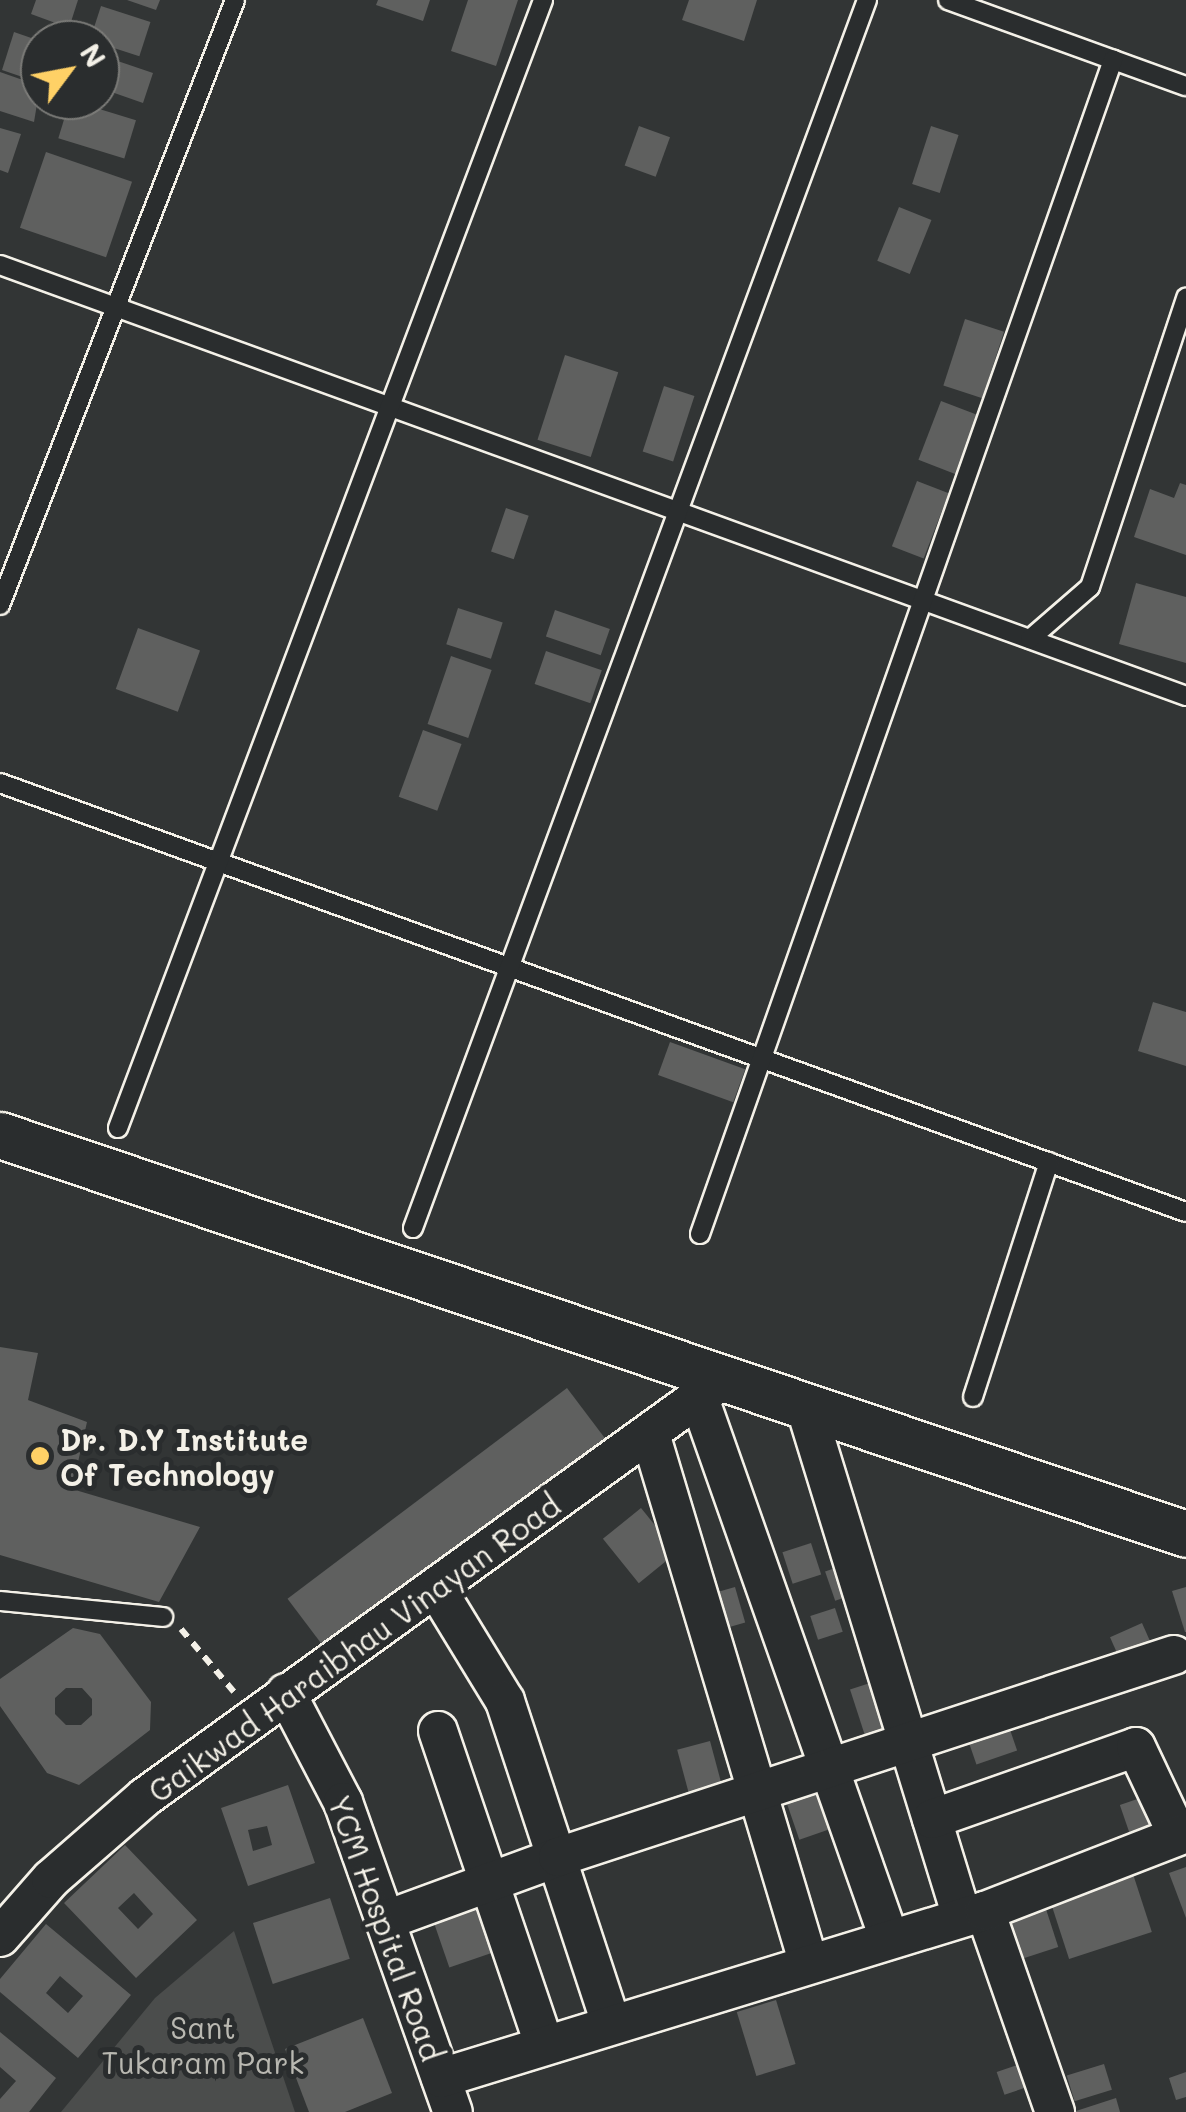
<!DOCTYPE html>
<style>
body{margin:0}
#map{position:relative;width:1186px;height:2112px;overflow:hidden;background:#323535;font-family:Mali,sans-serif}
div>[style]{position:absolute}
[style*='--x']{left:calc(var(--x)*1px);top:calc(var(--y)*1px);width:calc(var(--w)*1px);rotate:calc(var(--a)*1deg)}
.green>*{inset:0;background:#4b4d4c}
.building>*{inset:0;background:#5f605f;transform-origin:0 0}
.path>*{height:6px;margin-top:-3px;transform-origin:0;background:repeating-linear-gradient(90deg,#f4f1e8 0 10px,transparent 0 18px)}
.roads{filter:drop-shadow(2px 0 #f4f1e8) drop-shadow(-2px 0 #f4f1e8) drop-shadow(0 2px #f4f1e8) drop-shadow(0 -2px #f4f1e8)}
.service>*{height:18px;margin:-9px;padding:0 9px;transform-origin:9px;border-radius:9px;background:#2a2d2e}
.minor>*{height:38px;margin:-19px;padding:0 19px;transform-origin:19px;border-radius:19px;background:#2a2d2e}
.tertiary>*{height:45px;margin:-22.5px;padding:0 22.5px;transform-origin:22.5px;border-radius:22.5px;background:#2a2d2e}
.dots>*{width:28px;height:28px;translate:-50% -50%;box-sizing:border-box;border:5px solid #2a2d2e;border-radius:50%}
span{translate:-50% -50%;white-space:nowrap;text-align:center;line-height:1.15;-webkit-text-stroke:10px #2a2d2e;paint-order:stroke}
.poi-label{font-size:30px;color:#f4f1e8;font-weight:700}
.left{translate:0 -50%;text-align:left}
.street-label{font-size:30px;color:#f4f1e8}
.park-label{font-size:30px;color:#b9b8b1}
.north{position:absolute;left:20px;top:20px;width:100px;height:100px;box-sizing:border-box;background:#2a2d2e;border:2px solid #7b7b78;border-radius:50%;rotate:58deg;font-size:28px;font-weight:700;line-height:40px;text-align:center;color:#f4f1e8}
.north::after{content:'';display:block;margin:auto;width:35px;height:45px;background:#ffd166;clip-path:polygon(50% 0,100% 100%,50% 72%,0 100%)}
</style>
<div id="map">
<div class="green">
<i style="clip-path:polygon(234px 1931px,295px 2112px,61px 2112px,155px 1998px)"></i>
</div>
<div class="building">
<i style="clip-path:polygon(36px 0,78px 0,69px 28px,31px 14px)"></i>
<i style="clip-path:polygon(127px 0,160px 0,156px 10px)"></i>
<i style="clip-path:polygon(378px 0,430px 0,423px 21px,376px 5px)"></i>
<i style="clip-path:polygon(468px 0,518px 0,496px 66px,451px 51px)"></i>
<i style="clip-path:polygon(689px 0,757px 0,744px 41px,682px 20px)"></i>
<i style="left:101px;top:6px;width:52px;height:36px;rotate:18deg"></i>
<i style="clip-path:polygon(14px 32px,40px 41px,40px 83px,2px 70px)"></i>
<i style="clip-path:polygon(100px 55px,153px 73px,143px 103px,100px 88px)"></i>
<i style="clip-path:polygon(0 72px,40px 86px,34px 122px,0 111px)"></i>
<i style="left:70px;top:100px;width:69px;height:40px;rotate:17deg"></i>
<i style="left:639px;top:126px;width:33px;height:42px;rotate:20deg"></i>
<i style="left:931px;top:126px;width:29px;height:61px;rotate:18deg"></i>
<i style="clip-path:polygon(0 128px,21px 134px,8px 173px,0 170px)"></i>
<i style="left:46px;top:152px;width:91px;height:80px;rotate:19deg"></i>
<i style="left:899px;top:207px;width:35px;height:58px;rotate:22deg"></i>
<i style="left:965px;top:319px;width:41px;height:70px;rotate:18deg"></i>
<i style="left:565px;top:355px;width:56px;height:89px;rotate:18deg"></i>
<i style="left:664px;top:386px;width:32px;height:69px;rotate:18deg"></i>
<i style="left:941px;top:401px;width:40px;height:63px;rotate:21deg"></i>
<i style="left:917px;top:481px;width:34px;height:70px;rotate:21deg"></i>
<i style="clip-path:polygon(1180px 483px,1186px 485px,1186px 555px,1134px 537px,1150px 489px,1174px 498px)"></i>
<i style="left:506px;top:508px;width:24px;height:46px;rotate:19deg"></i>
<i style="clip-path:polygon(1136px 583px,1186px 597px,1186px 663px,1119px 644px)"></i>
<i style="left:458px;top:608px;width:47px;height:38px;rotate:18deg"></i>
<i style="left:555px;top:610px;width:58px;height:28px;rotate:19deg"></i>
<i style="left:138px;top:628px;width:66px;height:65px;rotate:20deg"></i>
<i style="left:546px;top:651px;width:59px;height:35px;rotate:19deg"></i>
<i style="left:451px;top:656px;width:43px;height:72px;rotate:19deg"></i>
<i style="left:423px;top:730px;width:41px;height:71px;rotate:20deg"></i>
<i style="clip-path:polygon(1153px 1002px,1186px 1012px,1186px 1066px,1138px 1051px)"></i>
<i style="left:670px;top:1042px;width:80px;height:35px;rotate:20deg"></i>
<i style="clip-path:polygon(0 1347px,38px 1353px,28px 1400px,87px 1422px,72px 1489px,200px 1527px,159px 1602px,0 1555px)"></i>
<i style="left:567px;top:1388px;width:74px;height:350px;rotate:53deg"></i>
<i style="left:641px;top:1508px;width:57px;height:49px;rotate:51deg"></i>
<i style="left:811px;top:1543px;width:33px;height:30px;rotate:72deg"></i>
<i style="left:844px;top:1565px;width:31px;height:20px;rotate:71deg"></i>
<i style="left:735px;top:1587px;width:37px;height:29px;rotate:74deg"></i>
<i style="clip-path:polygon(1186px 1587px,1186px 1632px,1185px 1632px,1172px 1591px)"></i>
<i style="left:835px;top:1608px;width:25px;height:26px;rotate:72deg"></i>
<i style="left:1142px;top:1623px;width:24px;height:35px;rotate:66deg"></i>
<i style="clip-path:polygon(evenodd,73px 1628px,100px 1634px,151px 1702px,150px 1730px,79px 1785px,47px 1773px,0 1706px,0 1679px,73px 1628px,66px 1688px,82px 1688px,92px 1699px,92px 1715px,81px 1725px,66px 1725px,55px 1714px,55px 1698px,66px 1688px)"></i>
<i style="left:870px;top:1683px;width:51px;height:21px;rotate:72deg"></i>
<i style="left:1008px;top:1724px;width:28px;height:43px;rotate:71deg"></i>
<i style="left:710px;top:1741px;width:59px;height:34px;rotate:75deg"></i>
<i style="left:819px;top:1780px;width:50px;height:38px;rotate:71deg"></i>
<i style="clip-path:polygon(evenodd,288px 1785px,315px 1863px,248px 1886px,221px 1808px,288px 1785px,267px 1826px,272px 1845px,253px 1851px,248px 1830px,267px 1826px)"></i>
<i style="left:1152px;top:1794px;width:37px;height:34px;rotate:71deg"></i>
<i style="clip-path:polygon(evenodd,125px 1845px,197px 1920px,136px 1978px,64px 1903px,125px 1845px,134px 1893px,153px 1914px,138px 1929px,118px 1908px,134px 1893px)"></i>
<i style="clip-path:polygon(1186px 1867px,1186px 1918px,1169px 1873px)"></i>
<i style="left:1133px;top:1874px;width:61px;height:87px;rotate:72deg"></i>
<i style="left:491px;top:1895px;width:55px;height:63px;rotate:71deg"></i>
<i style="left:330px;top:1898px;width:64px;height:81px;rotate:72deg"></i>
<i style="left:1045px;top:1906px;width:43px;height:45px;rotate:72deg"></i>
<i style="clip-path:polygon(evenodd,46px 1924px,131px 1995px,78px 2058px,0 1992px,0 1979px,46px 1924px,60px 1976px,83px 1996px,68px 2013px,46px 1993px,60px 1976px)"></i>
<i style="left:776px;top:2000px;width:67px;height:41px;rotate:73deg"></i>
<i style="clip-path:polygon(363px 2018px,392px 2093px,345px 2112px,309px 2112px,285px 2049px)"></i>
<i style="clip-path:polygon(0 2032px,56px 2078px,29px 2112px,0 2112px,0 2099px,16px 2081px,0 2067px)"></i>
<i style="left:1026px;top:2062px;width:24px;height:31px;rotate:71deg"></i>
<i style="left:1104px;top:2064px;width:27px;height:39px;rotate:73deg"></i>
<i style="clip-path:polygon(1186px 2072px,1186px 2097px,1176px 2100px,1169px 2078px)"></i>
<i style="clip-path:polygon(1116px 2098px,1120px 2112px,1076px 2112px,1076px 2111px)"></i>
</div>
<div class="path">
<i style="--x:181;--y:1629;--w:82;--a:49.9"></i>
</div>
<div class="roads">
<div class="service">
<i style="--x:948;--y:0;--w:253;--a:19.9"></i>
<i style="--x:0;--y:265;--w:1262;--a:19.97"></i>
<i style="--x:0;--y:605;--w:649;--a:-68.77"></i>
<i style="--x:1030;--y:639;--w:79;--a:-40.9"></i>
<i style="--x:1090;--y:587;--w:305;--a:-71.6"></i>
<i style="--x:0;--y:783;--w:1261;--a:19.89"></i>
<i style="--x:118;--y:1128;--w:1205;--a:-69.35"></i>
<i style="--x:413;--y:1228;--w:1309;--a:-69.71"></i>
<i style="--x:700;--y:1234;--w:1245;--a:-70.62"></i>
<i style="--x:973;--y:1397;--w:247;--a:-72.1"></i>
<i style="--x:0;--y:1601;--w:164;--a:5.6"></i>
</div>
<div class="minor">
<i style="--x:699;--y:1398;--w:572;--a:70.62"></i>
<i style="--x:807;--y:1412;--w:528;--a:72.94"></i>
<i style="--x:651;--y:1437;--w:547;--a:73.32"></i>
<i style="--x:436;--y:1588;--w:132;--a:58.6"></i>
<i style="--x:505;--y:1701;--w:339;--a:71.8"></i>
<i style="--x:286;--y:1693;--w:123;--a:62.4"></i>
<i style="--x:343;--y:1802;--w:329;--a:70.5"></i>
<i style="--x:438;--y:1731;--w:331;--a:71.3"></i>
<i style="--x:932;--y:1819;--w:216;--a:-19.4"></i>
<i style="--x:1136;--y:1747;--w:98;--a:64.7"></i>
<i style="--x:985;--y:1911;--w:213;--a:70.8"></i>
<i style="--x:389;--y:1919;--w:180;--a:-20.1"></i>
<i style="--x:558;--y:1857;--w:648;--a:-18.16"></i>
<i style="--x:0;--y:1937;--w:77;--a:-48.7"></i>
<i style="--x:51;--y:1879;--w:125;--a:-41.1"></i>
<i style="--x:145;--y:1797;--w:716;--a:-35.84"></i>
<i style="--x:441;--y:2078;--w:569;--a:-17.07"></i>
<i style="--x:985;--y:1911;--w:216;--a:-21.2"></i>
</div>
<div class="tertiary">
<i style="--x:0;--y:1135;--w:1251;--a:18.59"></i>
</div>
</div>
<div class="dots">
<i style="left:40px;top:1456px;background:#ffd166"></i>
</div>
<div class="poi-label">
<span class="left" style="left:60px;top:1456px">Dr. D.Y Institute<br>Of Technology</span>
</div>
<div class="street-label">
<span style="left:354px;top:1648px;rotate:-36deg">Gaikwad Haraibhau Vinayan Road</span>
<span style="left:386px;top:1928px;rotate:70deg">YCM Hospital Road</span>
</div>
<div class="park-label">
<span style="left:203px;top:2044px">Sant<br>Tukaram Park</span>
</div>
<div class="north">N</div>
</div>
